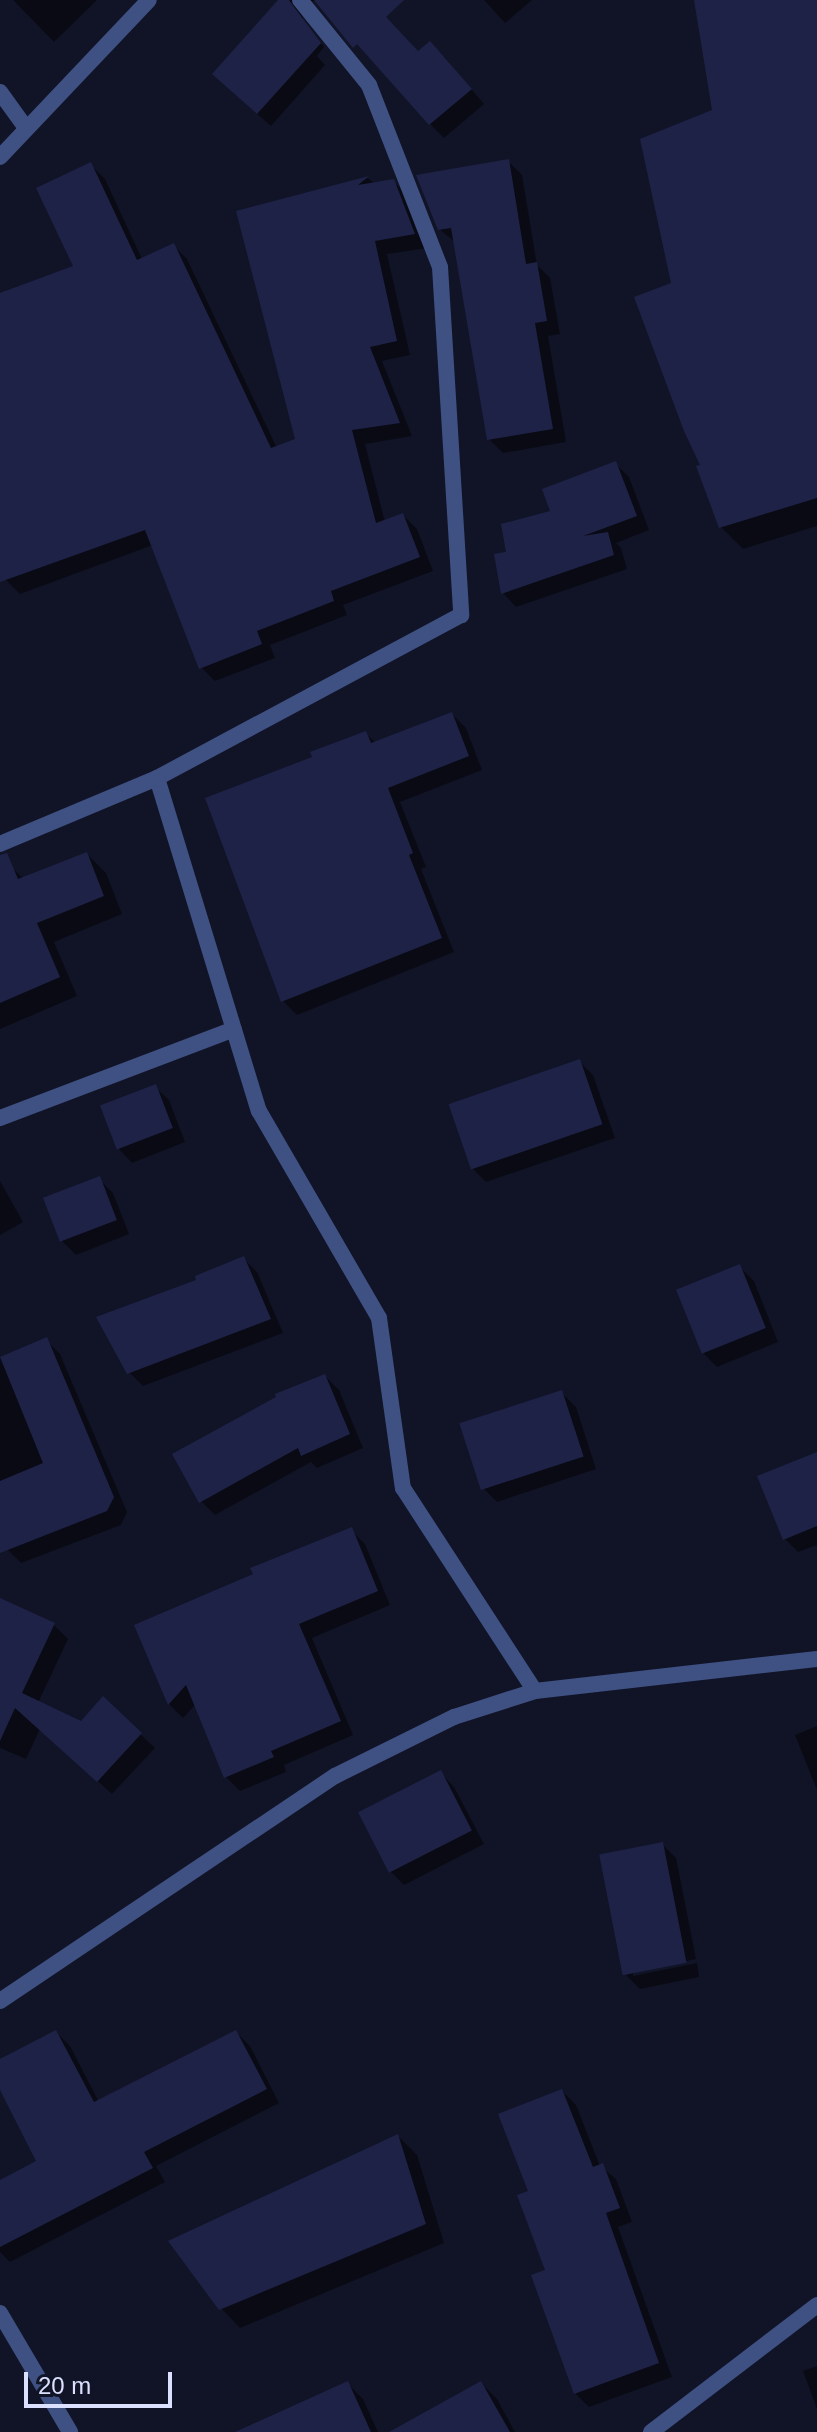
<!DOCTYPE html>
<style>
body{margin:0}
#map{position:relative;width:817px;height:2432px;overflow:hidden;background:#111427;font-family:Helvetica,sans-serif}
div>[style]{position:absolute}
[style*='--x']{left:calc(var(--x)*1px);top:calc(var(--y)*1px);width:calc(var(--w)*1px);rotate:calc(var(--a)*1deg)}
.shadow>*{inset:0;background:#0007}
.building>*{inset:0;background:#1f2247;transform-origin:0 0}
.minor>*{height:16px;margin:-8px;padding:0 8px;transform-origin:8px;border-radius:8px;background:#3f5183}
.tertiary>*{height:16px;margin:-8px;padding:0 8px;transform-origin:8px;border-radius:8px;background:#3f5183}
span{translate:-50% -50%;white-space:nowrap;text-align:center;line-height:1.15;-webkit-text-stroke:7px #111427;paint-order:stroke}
.scale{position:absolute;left:24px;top:2372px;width:148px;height:36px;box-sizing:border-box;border:4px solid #dae0fd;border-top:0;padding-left:10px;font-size:24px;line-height:28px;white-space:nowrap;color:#dae0fd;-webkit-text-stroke:6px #111427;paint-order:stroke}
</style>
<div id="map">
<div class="shadow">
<i style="clip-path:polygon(13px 0,97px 0,54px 42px)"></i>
<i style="clip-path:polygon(281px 0,360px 0,311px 1px,302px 9px,303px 21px,324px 47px,317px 56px,325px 65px,271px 126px,227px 87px)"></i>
<i style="clip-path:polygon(484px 0,532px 0,505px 23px)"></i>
<i style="clip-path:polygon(697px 0,817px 0,817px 526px,743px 549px,721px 527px,702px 466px,674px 284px,714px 111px)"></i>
<i style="clip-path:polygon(419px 53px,444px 57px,484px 104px,444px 138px,430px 124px)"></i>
<i style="clip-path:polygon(508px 161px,522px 175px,537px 265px,550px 278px,560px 334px,548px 336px,566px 442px,503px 453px,489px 439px,456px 243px,439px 229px)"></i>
<i style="clip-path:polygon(91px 165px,105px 179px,142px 259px,173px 245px,187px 259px,277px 448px,297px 440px,238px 213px,368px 178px,375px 184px,393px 181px,407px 195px,428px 248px,387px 254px,410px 355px,382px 361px,412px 436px,365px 444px,385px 522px,403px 515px,417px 529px,433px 571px,343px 605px,347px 615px,270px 645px,275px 658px,215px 681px,201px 667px,153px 545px,20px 594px,6px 580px,0 566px,0 294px,76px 267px)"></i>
<i style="clip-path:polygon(615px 463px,629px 477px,649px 530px,616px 543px,621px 548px,627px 569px,516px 607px,503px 593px,508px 553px)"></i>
<i style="clip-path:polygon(452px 714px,466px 728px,482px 770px,400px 802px,426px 867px,421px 869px,454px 952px,297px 1015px,283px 1001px,314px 758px,365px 733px,376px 743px)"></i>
<i style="clip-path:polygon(87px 854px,106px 873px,122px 914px,54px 942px,77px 996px,0 1029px,0 870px,10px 866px,24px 879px)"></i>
<i style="clip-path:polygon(579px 1061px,593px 1075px,615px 1138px,486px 1182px,472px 1168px)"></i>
<i style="clip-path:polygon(155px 1087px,169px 1100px,185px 1142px,132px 1163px,119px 1149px)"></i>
<i style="clip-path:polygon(99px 1179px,113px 1193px,129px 1234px,76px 1255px,62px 1241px)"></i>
<i style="clip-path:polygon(0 1181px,23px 1222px,0 1235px)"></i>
<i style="clip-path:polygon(243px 1258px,257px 1272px,283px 1333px,143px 1386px,129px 1372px,199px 1281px)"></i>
<i style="clip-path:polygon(740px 1267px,754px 1281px,778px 1342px,717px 1367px,703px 1353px)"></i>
<i style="clip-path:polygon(46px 1340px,60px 1354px,127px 1512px,121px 1525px,21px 1563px,7px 1549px,0 1533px,0 1358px)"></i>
<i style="clip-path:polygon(325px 1376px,339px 1390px,363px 1448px,317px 1468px,311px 1462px,215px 1515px,201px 1501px)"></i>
<i style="clip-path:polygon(562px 1393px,576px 1407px,596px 1469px,497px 1502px,483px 1488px)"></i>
<i style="clip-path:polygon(817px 1454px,817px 1545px,798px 1552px,784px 1538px)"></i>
<i style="clip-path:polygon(351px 1530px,365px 1544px,390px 1605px,312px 1638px,353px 1735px,284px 1765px,286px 1772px,240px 1791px,226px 1777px,196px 1704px,183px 1718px,169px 1704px,136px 1626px)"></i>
<i style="clip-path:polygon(0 1600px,54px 1625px,68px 1639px,38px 1703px,81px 1723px,103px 1699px,155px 1748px,112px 1794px,40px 1729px,26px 1759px,0 1748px)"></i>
<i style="clip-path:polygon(817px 1726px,817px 1790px,795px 1735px)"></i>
<i style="clip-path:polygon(441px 1773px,454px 1787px,484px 1844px,404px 1885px,390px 1871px)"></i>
<i style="clip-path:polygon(662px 1844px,676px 1858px,696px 1959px,633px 1972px,633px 1976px,697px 1963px,699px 1977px,640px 1989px,626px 1975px)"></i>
<i style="clip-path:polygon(56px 2032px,70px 2046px,99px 2102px,236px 2032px,250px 2046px,279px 2103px,156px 2166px,165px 2182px,10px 2262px,0 2252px,0 2182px,39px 2162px,0 2086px,0 2061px)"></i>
<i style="clip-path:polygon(562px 2091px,576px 2105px,600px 2166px,616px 2179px,632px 2222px,618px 2227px,672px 2377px,589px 2407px,575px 2393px,531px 2192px)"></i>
<i style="clip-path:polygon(398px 2136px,417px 2155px,444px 2243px,240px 2328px,221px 2308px)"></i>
<i style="clip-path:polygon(817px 2366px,817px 2409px,803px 2371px)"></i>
<i style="clip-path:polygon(347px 2383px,363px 2399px,378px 2432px,240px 2432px)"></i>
<i style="clip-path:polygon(481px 2383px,497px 2399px,515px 2432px,393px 2432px)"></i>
</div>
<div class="building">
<i style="clip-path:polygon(278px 0,289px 0,321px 43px,257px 114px,212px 74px)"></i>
<i style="clip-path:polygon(314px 0,404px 0,386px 17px,418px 51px,430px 41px,472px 89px,429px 125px,357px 44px,353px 48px)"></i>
<i style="clip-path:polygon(694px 0,817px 0,817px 498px,719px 528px,696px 466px,700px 465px,684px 431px,634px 297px,671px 283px,640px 139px,712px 110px)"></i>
<i style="clip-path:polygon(509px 159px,526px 264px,537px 262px,547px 321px,535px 323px,553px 429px,487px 440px,451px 228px,438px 230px,416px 175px)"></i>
<i style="clip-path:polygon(91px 162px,137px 260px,174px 243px,271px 448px,295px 439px,236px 211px,369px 176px,358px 185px,394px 179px,415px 234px,375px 241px,397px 341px,370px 347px,400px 423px,352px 430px,376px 523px,403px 513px,420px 557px,331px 591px,334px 601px,257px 631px,262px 644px,199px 669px,145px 530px,0 582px,0 293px,73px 266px,36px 188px)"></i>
<i style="clip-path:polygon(616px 461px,637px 516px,583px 536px,608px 532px,614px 555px,501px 594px,494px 554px,506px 552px,501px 524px,550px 511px,542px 489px)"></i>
<i style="clip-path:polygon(452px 712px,469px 756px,388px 788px,413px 853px,409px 855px,442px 938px,281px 1002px,205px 798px,312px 757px,310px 752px,366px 731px,371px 743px)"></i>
<i style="clip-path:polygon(87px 852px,104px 896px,37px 923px,60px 977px,0 1003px,0 855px,7px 853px,18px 879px)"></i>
<i style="left:580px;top:1059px;width:69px;height:139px;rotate:71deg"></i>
<i style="left:156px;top:1084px;width:47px;height:60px;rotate:69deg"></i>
<i style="left:100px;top:1176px;width:47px;height:61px;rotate:69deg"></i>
<i style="clip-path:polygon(244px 1256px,271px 1319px,127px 1374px,96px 1317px,196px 1280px,195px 1276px)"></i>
<i style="left:740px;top:1264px;width:69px;height:69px;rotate:68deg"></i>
<i style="clip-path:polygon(47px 1337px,114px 1497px,107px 1511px,0 1553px,0 1481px,43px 1463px,0 1357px)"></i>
<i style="clip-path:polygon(325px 1374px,350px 1434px,301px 1456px,298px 1448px,199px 1503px,172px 1454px,276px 1397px,275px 1394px)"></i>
<i style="left:562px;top:1390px;width:70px;height:108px;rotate:72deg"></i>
<i style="clip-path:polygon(817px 1452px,817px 1526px,783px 1540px,757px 1476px)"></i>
<i style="clip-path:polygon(352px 1527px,378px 1591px,299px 1624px,341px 1721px,271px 1751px,274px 1757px,224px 1778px,186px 1685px,168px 1705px,134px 1625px,253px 1574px,250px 1568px)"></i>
<i style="clip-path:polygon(0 1598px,55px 1623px,22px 1693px,81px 1721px,103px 1696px,142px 1733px,97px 1782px,15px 1708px,0 1741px)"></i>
<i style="left:441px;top:1770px;width:68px;height:93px;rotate:63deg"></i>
<i style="left:663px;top:1842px;width:123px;height:65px;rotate:79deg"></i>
<i style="clip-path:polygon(56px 2030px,94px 2102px,236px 2030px,267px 2089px,144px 2152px,153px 2168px,0 2247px,0 2180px,36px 2161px,0 2090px,0 2059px)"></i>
<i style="clip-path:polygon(562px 2089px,593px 2167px,603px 2163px,620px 2208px,606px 2213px,659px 2363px,574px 2394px,531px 2275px,545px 2270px,517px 2195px,528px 2191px,498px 2114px)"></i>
<i style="clip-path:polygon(398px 2134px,426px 2224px,219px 2310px,168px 2241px)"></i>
<i style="clip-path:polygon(348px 2381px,371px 2432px,235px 2432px)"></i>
<i style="clip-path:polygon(481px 2381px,510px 2432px,389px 2432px)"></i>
</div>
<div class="minor">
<i style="--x:300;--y:0;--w:109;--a:50.9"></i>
<i style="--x:369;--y:85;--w:195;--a:68.7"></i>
<i style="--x:440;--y:267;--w:349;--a:86.5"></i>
<i style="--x:461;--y:615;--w:345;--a:151.8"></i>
<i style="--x:157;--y:778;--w:348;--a:73"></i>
<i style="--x:259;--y:1111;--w:239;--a:59.9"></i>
<i style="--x:379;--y:1318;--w:172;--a:82"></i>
<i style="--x:403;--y:1488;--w:242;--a:57"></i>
<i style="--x:0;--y:92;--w:44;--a:54.2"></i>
<i style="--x:0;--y:844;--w:170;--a:-22.8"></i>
<i style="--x:0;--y:1118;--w:250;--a:-20.8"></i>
<i style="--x:0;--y:2001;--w:404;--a:-33.9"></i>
<i style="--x:335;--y:1776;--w:133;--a:-26.4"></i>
<i style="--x:454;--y:1717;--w:85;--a:-17.8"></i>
<i style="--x:535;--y:1691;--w:284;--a:-6.5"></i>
<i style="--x:0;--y:2313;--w:138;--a:59.5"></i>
<i style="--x:651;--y:2432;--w:209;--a:-37.4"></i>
</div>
<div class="tertiary">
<i style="--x:0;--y:157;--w:216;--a:-46.5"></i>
</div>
<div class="scale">20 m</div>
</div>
